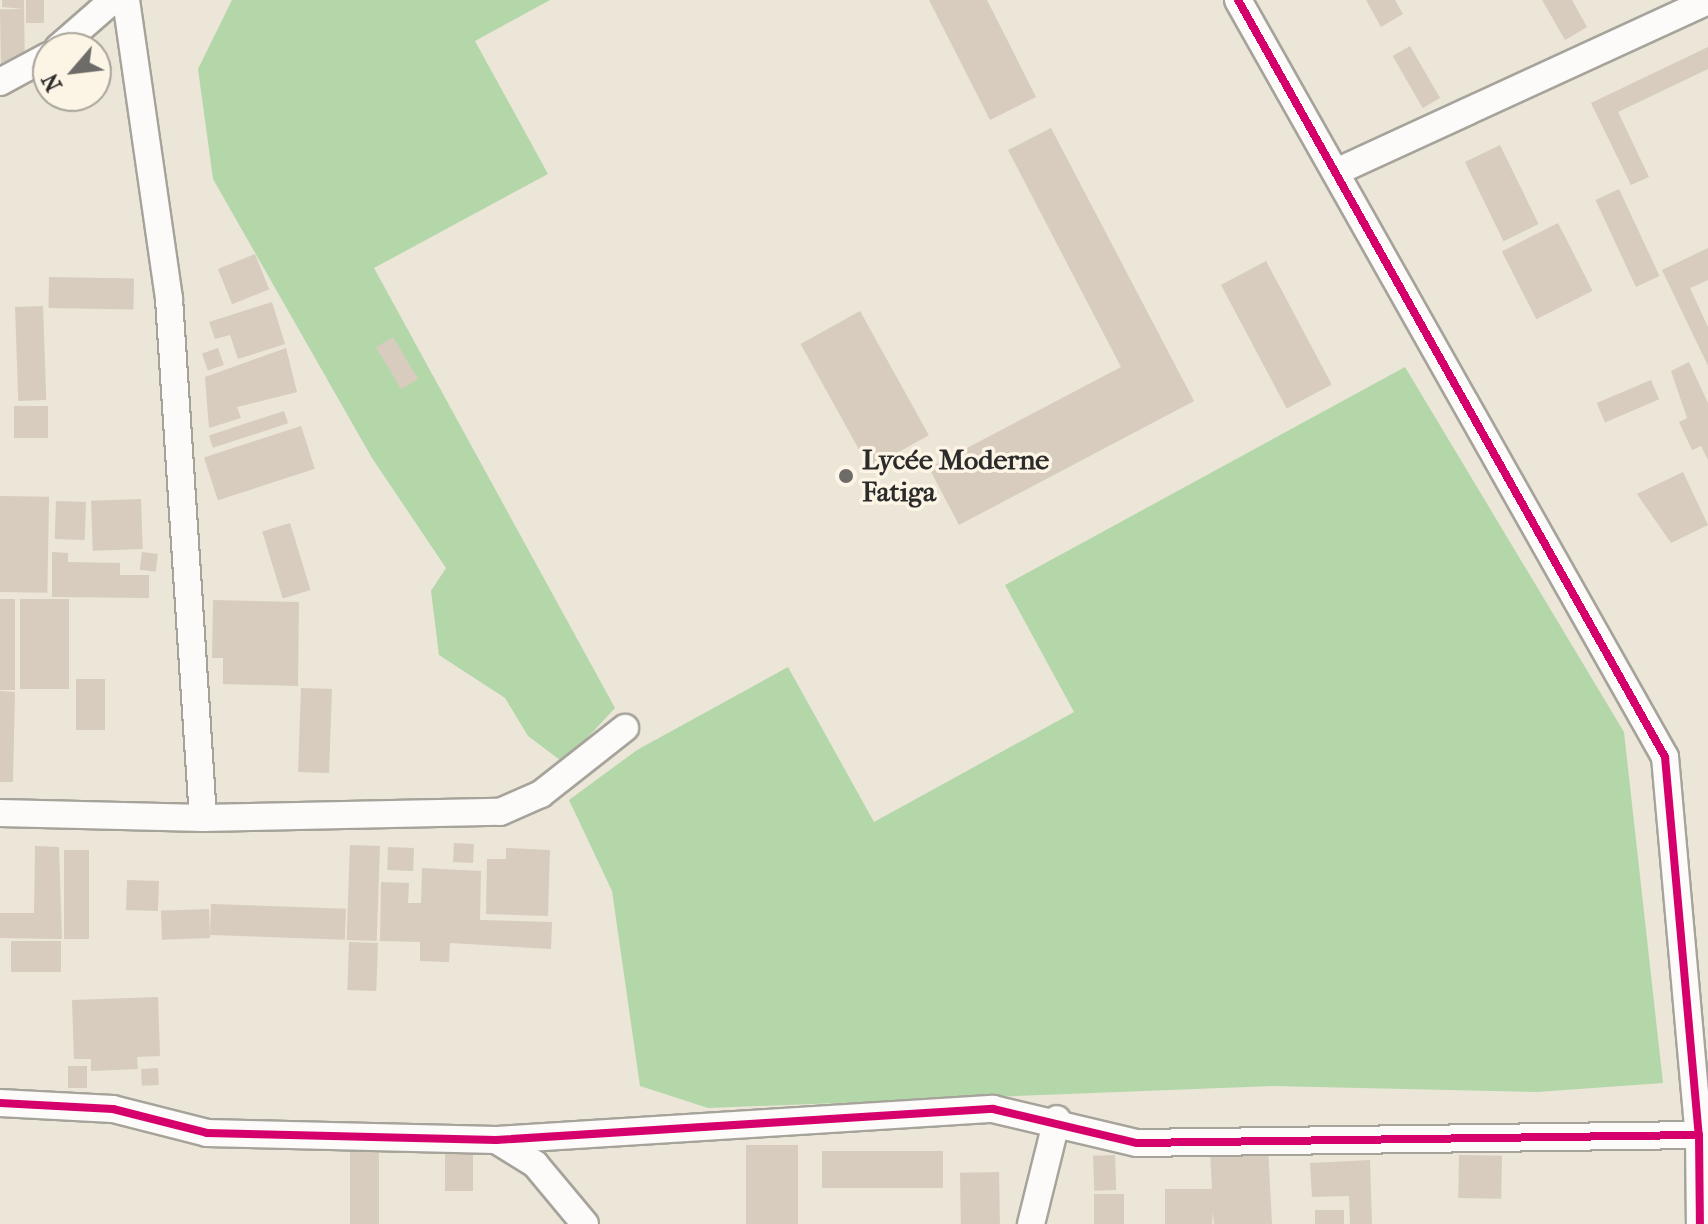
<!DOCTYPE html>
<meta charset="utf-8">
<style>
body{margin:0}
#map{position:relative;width:1708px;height:1224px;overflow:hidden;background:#ebe6d8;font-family:"IM FELL French Canon",serif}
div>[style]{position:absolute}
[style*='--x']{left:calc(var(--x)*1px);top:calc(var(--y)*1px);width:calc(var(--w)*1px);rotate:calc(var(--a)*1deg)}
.green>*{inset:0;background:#b4d7aa}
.building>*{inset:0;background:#d7ccbe;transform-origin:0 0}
.roads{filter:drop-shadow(2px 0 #a6a39b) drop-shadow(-2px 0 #a6a39b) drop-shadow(0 2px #a6a39b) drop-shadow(0 -2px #a6a39b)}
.street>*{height:26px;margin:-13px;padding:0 13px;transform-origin:13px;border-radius:13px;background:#fcfbf9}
.cycleway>*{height:8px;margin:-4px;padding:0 4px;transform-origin:4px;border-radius:4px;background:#d6006c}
.dots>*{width:22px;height:22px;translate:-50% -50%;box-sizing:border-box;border:4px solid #fcf5e5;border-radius:50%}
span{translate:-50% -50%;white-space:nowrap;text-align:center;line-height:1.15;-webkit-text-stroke:7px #fcf5e5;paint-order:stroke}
.poi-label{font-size:28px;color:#2b2b2b;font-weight:700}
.left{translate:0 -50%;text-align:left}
.north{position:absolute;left:32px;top:32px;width:80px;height:80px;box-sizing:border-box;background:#fcf5e5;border:2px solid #a8a49b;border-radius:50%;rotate:242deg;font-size:22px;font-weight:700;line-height:32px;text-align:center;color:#2b2b2b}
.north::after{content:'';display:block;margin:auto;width:28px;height:36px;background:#6e6c68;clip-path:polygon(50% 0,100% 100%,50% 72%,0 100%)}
</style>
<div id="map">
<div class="green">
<i style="clip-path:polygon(232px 0,550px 0,475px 41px,548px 174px,374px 268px,615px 708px,564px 763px,528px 736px,505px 698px,439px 655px,431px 591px,446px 568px,372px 458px,213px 179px,198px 69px)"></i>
<i style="clip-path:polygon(1405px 367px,1624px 732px,1663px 1083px,1537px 1092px,1272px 1086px,708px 1108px,640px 1086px,612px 891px,569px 800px,637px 750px,788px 667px,874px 822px,1074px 712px,1005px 585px)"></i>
</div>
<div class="building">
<i style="clip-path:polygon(2px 0,24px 0,24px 9px,2px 7px)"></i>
<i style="left:26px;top:0;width:18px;height:23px"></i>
<i style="clip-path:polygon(929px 0,987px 0,1036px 97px,990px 120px)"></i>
<i style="clip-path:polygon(1366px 0,1395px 0,1403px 14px,1381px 27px)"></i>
<i style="clip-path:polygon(1542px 0,1572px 0,1587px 27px,1565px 40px)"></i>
<i style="left:24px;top:9px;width:60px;height:24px;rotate:89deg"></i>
<i style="left:1410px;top:46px;width:60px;height:20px;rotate:60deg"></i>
<i style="clip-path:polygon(1708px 47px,1708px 69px,1618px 112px,1649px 177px,1631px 185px,1591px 103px)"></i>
<i style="clip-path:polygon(1051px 128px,1194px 401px,959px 525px,929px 468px,1121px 367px,1008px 150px)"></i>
<i style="left:1500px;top:145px;width:88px;height:39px;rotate:64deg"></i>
<i style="left:1619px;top:189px;width:96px;height:26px;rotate:65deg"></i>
<i style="left:1558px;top:223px;width:76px;height:63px;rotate:63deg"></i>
<i style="clip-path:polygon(1708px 248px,1708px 280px,1690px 288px,1708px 327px,1708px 366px,1662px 270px)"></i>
<i style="left:255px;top:254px;width:38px;height:40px;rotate:68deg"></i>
<i style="left:1266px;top:261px;width:140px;height:51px;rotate:62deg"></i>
<i style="left:49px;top:277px;width:85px;height:31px;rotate:1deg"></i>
<i style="clip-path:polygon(272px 302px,285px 344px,238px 359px,230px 335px,215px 339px,209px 322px)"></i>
<i style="left:43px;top:306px;width:94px;height:28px;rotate:88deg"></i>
<i style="left:860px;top:311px;width:142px;height:68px;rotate:61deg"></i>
<i style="left:393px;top:337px;width:49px;height:20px;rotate:59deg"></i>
<i style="left:218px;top:348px;width:18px;height:17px;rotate:71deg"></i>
<i style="clip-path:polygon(286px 348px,297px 392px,237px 407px,241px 418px,209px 428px,205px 377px)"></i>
<i style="clip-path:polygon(1689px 362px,1708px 403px,1708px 460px,1701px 446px,1692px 450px,1679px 422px,1687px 418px,1671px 371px)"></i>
<i style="left:1651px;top:380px;width:21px;height:59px;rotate:67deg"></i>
<i style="left:14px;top:406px;width:34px;height:32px"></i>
<i style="left:284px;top:411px;width:13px;height:79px;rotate:72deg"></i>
<i style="left:301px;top:426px;width:45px;height:102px;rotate:72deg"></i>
<i style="clip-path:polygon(1683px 472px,1708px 525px,1671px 543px,1637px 494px)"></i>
<i style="left:0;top:496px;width:49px;height:96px;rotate:1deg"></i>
<i style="left:141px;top:499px;width:50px;height:50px;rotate:88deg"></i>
<i style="left:56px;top:501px;width:30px;height:38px;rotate:2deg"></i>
<i style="left:290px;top:523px;width:70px;height:29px;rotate:73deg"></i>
<i style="clip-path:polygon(52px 552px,68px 553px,68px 562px,120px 563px,120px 575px,149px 575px,149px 598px,52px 597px)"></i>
<i style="left:142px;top:552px;width:16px;height:18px;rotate:7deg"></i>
<i style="left:0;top:599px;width:15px;height:91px"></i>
<i style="left:20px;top:599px;width:49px;height:90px"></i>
<i style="clip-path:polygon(213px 600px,299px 602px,298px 686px,223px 684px,223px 658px,212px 658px)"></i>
<i style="left:76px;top:679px;width:29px;height:51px"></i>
<i style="left:301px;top:688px;width:31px;height:84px;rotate:2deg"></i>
<i style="clip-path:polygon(0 691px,15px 692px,13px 782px,0 782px)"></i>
<i style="left:454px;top:843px;width:20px;height:19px;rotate:3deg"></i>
<i style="left:350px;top:845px;width:30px;height:95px;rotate:2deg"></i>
<i style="clip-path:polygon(35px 846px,59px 847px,62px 939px,0 938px,0 913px,34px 913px)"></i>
<i style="left:388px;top:847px;width:26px;height:23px;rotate:2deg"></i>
<i style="clip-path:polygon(506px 848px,550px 850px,548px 916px,486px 914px,487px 859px,506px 859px)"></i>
<i style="left:64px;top:850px;width:25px;height:89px"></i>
<i style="clip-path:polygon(422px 868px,481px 871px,480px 920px,552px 922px,551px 949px,450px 943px,449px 962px,420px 961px,420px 942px,380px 941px,381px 882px,409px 883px,408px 903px,421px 903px)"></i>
<i style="left:127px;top:880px;width:32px;height:30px;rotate:2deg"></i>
<i style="left:211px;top:904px;width:135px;height:31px;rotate:2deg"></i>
<i style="left:209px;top:909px;width:29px;height:48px;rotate:88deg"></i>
<i style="left:11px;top:941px;width:50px;height:31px"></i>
<i style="left:349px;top:942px;width:29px;height:48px;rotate:2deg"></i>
<i style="clip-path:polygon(158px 997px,160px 1056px,137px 1057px,138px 1069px,91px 1071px,91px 1059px,74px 1059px,72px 1000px)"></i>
<i style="left:68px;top:1066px;width:19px;height:22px"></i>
<i style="left:158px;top:1068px;width:17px;height:17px;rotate:87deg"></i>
<i style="left:746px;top:1145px;width:52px;height:79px"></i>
<i style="left:350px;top:1146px;width:29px;height:78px"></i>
<i style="left:445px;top:1147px;width:28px;height:44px"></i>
<i style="clip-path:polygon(1268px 1147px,1272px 1224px,1214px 1224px,1213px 1212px,1212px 1224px,1165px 1224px,1165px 1189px,1212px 1189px,1210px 1150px)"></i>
<i style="left:822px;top:1151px;width:121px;height:37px"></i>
<i style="left:1115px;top:1155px;width:35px;height:22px;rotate:88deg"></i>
<i style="left:1459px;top:1155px;width:43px;height:43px;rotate:1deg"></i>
<i style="clip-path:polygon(1370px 1160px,1372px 1224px,1350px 1224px,1349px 1196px,1312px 1197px,1310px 1163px)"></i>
<i style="left:999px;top:1172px;width:52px;height:39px;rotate:89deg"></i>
<i style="left:1094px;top:1194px;width:30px;height:30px"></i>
<i style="left:1344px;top:1210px;width:14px;height:29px;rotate:90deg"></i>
</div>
<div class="roads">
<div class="street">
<i style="--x:126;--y:0;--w:302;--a:81.8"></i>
<i style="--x:169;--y:299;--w:520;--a:86.25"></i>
<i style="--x:1238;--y:0;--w:869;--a:60.57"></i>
<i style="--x:1665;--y:757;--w:380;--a:84.9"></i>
<i style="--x:1699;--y:1135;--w:89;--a:89.4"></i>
<i style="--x:58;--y:48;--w:73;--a:-41.1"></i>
<i style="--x:0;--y:82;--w:55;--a:-28.4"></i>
<i style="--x:1336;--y:172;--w:409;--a:-24.7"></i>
<i style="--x:0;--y:813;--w:203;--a:1.4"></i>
<i style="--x:203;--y:818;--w:297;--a:-1.2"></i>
<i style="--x:500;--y:812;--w:45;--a:-23.7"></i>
<i style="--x:541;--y:794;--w:107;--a:-38.2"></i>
<i style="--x:0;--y:1103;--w:113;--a:3"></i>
<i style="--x:113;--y:1109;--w:97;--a:14.3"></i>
<i style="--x:207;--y:1133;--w:289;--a:1.4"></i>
<i style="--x:496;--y:1140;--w:498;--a:-3.6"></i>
<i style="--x:993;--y:1109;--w:148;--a:13.3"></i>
<i style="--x:1137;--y:1143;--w:562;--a:-0.82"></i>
<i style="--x:496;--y:1140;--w:46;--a:31.6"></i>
<i style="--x:535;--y:1164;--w:78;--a:50.2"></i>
<i style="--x:1031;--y:1224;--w:108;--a:-76.1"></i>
</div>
</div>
<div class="cycleway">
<i style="--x:1238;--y:0;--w:869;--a:60.57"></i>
<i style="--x:1665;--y:757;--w:380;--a:84.9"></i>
<i style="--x:1699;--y:1135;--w:89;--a:89.4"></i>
<i style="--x:0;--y:1103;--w:113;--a:3"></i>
<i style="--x:113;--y:1109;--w:97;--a:14.3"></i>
<i style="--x:207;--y:1133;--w:289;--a:1.4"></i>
<i style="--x:496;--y:1140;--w:498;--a:-3.6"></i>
<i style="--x:993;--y:1109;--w:148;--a:13.3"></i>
<i style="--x:1137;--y:1143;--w:562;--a:-0.82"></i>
</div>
<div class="dots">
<i style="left:846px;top:476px;background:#6e6c68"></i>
</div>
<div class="poi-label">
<span class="left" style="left:862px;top:476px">Lycée Moderne<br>Fatiga</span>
</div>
<div class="north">N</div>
</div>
